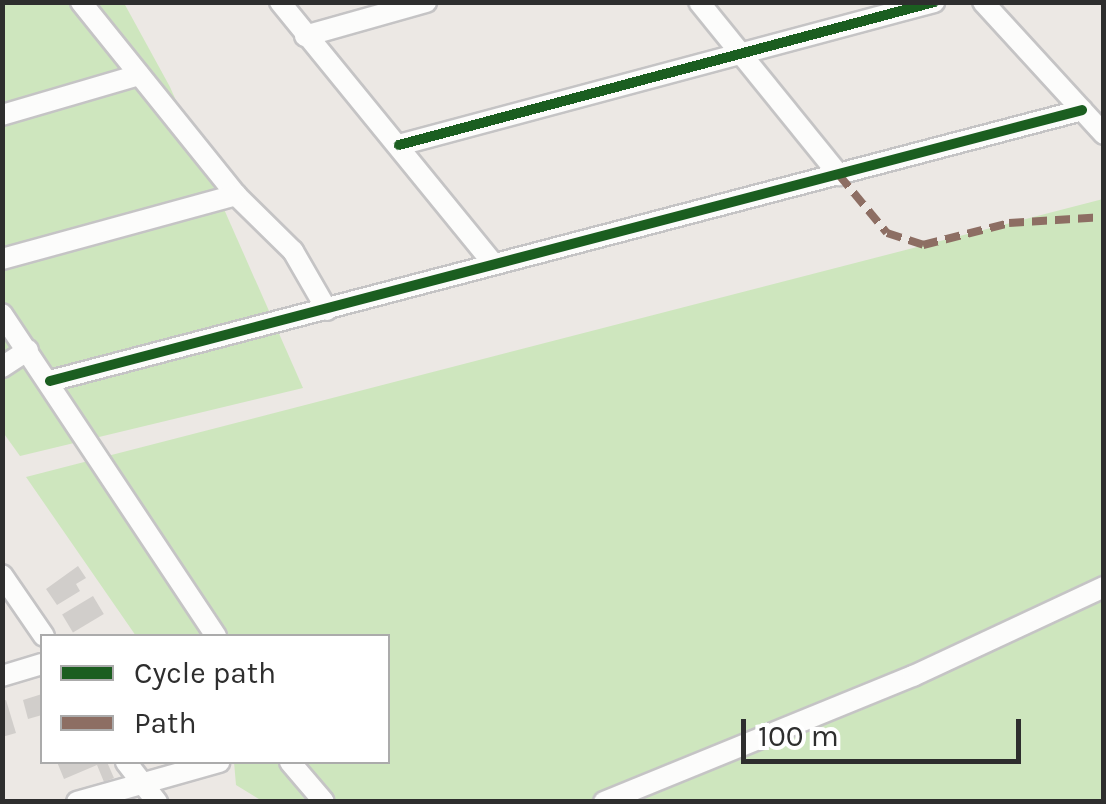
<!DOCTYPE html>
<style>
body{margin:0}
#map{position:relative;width:1106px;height:804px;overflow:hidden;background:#ece8e4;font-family:Karla,sans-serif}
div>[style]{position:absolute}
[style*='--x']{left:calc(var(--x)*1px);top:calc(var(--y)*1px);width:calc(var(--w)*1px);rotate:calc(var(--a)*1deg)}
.green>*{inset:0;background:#cee6be}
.building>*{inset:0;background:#d1cecb;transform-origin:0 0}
.roads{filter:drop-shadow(2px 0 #c5c4c5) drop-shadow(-2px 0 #c5c4c5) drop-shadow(0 2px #c5c4c5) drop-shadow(0 -2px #c5c4c5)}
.minor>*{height:20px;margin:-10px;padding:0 10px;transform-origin:10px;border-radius:10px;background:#fcfcfb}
.quiet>*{height:8px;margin-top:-4px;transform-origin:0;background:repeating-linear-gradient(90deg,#8d6e63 0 15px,transparent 0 23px)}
.cycleway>*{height:10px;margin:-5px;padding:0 5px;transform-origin:5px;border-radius:5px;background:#1b5e20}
span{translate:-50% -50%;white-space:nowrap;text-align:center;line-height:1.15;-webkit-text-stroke:10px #fff;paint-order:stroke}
.frame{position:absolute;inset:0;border:5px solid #2e2e2e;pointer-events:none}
.legend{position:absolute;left:40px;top:634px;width:350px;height:130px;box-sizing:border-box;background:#fff;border:2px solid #ababab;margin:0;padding:12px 18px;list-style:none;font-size:30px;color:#2e2e2e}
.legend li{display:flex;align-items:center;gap:20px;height:50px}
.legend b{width:50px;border:2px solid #ababab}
.scale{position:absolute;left:741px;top:719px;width:280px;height:45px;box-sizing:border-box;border:5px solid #2e2e2e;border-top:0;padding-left:12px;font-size:30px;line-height:35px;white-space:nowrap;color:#2e2e2e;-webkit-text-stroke:8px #fff;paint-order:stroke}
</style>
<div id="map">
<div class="green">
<i style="clip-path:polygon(2px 3px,124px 3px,170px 87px,303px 388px,20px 456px,2px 431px)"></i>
<i style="clip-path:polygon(1103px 199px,1103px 801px,262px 801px,236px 785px,234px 762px,388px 762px,388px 636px,136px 636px,26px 477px)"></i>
</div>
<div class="building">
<i style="clip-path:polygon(78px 566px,86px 578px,76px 584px,80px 591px,57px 605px,46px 589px)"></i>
<i style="left:93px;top:596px;width:21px;height:36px;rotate:59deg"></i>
<i style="clip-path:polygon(42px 694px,42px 715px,28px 719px,23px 700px)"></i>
<i style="clip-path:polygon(6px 700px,16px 733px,2px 737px,2px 701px)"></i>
<i style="clip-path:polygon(57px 762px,107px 762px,114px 778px,104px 782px,97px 765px,64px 779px)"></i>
</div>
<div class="roads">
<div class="minor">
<i style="--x:81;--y:2;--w:248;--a:51.2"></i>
<i style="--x:236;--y:195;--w:80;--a:44.5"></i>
<i style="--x:293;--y:251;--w:68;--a:60"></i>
<i style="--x:280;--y:2;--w:335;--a:50.8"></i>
<i style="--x:699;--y:2;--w:223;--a:51"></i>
<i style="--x:983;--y:2;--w:179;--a:47.5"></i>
<i style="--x:305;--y:36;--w:126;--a:-15.7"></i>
<i style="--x:2;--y:115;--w:143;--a:-16.3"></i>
<i style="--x:399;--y:145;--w:554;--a:-14.96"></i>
<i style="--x:2;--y:259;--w:243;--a:-15.3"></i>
<i style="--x:2;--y:314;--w:387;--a:56.4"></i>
<i style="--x:2;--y:367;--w:31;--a:-33"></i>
<i style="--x:50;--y:381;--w:1067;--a:-14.71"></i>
<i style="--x:2;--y:575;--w:74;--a:55.5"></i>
<i style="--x:2;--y:676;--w:42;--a:-16.7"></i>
<i style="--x:126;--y:762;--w:51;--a:52.2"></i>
<i style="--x:290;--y:762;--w:52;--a:49.6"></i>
<i style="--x:77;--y:802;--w:148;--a:-15.7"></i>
<i style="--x:604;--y:802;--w:334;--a:-22.2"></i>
<i style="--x:913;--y:676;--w:211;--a:-25"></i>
</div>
</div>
<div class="quiet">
<i style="--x:839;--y:175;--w:75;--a:50.4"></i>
<i style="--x:887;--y:233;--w:38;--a:18"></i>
<i style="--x:923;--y:245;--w:89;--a:-14.3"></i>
<i style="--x:1009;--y:223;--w:95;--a:-3.6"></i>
</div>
<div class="cycleway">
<i style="--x:399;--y:145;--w:554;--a:-14.96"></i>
<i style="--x:50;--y:381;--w:1067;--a:-14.71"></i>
</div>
<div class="frame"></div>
<ul class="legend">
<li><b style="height:12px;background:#1b5e20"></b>Cycle path</li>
<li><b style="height:12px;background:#8d6e63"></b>Path</li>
</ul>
<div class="scale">100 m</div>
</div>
